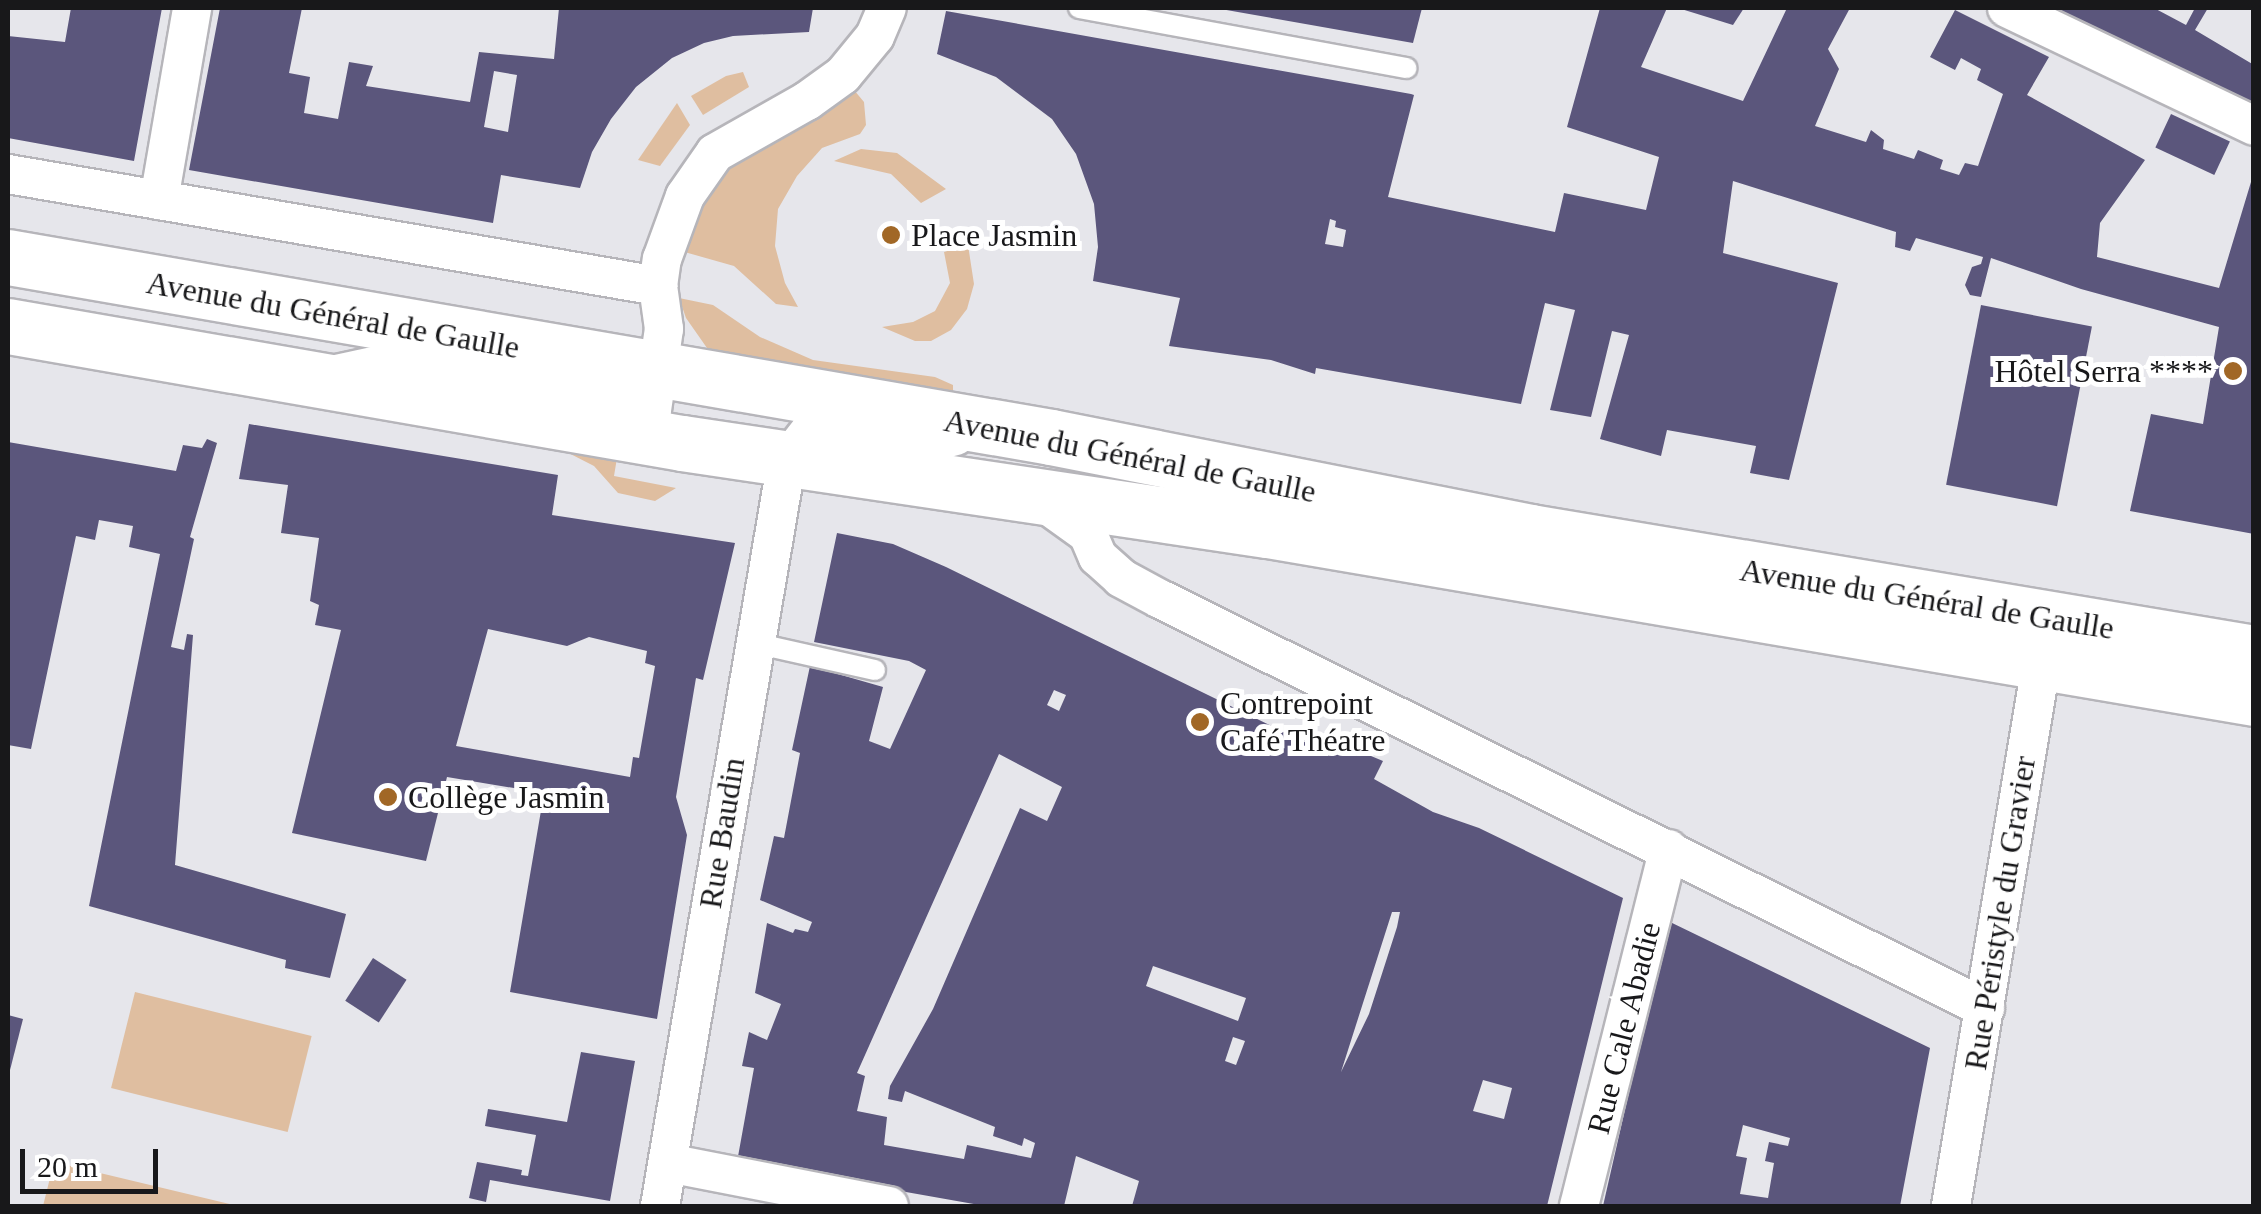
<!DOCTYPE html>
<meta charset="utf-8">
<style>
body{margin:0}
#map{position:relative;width:2261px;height:1214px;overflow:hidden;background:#e6e6eb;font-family:"Times New Roman",serif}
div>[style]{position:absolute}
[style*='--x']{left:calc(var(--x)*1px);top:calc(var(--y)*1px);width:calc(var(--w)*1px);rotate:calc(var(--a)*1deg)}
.green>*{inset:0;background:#dfbea0;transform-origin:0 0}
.building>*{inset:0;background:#5b567c;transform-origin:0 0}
.roads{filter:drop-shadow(2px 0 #b6b5ba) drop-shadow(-2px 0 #b6b5ba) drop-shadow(0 2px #b6b5ba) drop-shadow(0 -2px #b6b5ba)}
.lane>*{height:20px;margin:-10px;padding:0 10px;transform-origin:10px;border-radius:10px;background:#fff}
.street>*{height:38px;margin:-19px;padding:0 19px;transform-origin:19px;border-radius:19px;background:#fff}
.secondary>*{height:55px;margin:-27.5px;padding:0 27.5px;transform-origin:27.5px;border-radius:27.5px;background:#fff}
.dots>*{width:28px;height:28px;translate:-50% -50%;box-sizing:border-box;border:5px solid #fff;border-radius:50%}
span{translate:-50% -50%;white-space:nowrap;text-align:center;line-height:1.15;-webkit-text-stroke:10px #fff;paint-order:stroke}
.poi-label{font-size:32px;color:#18181a}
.left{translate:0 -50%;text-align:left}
.right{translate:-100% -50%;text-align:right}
.street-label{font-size:32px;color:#18181a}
.frame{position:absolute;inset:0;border:10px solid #18181a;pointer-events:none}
.scale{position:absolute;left:20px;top:1149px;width:138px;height:45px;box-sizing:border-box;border:5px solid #18181a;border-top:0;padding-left:12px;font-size:30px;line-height:35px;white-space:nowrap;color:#18181a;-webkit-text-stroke:8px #fff;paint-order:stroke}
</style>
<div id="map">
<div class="green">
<i style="clip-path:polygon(743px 72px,749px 87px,703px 115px,691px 96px,726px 76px)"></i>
<i style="clip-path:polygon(854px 90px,864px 102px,866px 125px,860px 134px,822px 148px,797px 176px,778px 209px,775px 246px,785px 283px,798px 307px,776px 304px,734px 266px,681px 251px,689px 223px,723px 171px,742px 155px)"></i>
<i style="clip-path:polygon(677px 103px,690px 125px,660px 166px,638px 160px)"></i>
<i style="clip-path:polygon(861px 149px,897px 153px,946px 189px,921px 203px,891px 174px,834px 161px)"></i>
<i style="clip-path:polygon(968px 245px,974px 284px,967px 309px,951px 330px,931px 341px,915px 341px,882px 327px,913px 322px,935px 311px,950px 283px,944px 252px)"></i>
<i style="clip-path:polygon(679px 298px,713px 305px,760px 337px,813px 360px,935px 377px,953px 385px,953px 397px,730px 362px,707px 348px,686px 318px)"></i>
<i style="clip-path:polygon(549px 443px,617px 458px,614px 476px,676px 488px,655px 501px,618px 493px,594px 466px)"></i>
<i style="left:135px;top:992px;width:182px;height:99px;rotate:14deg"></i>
<i style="clip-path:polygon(54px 1162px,238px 1206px,43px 1206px)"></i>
</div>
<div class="building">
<i style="clip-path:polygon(71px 8px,162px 8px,134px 161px,8px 138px,8px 36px,65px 42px)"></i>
<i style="clip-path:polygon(evenodd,220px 8px,302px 8px,289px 73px,310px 77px,304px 113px,338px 119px,349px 62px,373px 66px,366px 86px,470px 102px,479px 52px,554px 59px,559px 8px,813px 8px,809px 32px,733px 36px,704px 43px,672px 58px,636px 87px,611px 119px,592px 152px,580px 188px,501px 175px,493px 223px,189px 170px,220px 8px,494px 71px,517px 75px,508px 132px,484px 127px,494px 71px)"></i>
<i style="clip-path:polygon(1215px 8px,1422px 8px,1413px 43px)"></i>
<i style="clip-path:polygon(evenodd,1600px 8px,1667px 8px,1641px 67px,1743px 101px,1787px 8px,1850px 8px,1828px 49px,1839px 69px,1815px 126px,1866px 142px,1871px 130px,1884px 140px,1883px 149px,1914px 159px,1918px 150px,1943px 160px,1940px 169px,1959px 175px,1965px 163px,1978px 166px,2003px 94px,1977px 80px,1981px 69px,1961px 58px,1955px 70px,1930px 57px,1955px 10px,2049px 57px,2027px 95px,2145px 160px,2100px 223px,2097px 257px,2219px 288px,2254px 172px,2254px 534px,2130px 511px,2151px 414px,2203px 424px,2219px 327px,2081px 289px,1991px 258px,1981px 297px,1970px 295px,1965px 285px,1972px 267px,1981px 264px,1983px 257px,1916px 238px,1910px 251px,1895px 247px,1896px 232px,1733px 181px,1723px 253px,1838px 283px,1789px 480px,1750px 473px,1756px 446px,1667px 430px,1661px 456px,1600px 439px,1629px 335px,1612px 331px,1591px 417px,1550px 410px,1575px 310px,1545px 303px,1521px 404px,1316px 368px,1315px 374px,1271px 360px,1169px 346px,1180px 298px,1093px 281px,1098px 247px,1094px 204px,1076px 154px,1052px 119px,996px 77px,937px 54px,946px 11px,1411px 94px,1414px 95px,1388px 197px,1555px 232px,1564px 193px,1646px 210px,1659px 157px,1567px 127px,1600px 8px,1330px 219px,1336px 221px,1335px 227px,1346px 230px,1343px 247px,1325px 244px,1330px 219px)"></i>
<i style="clip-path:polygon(1678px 8px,1744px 8px,1733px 25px)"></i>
<i style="clip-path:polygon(2045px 8px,2154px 8px,2186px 25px,2195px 8px,2208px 8px,2195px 30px,2254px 65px,2254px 107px)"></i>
<i style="left:2171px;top:114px;width:65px;height:37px;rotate:25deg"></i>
<i style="left:1981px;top:305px;width:113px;height:183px;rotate:11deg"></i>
<i style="clip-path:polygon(evenodd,249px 424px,558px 475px,552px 515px,735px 543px,703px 680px,696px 678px,676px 797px,687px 835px,657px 1019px,510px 992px,544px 793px,447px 777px,426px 861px,292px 833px,341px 630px,315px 625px,319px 605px,310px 601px,319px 538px,281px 533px,288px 485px,239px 479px,249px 424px,488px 629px,567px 646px,589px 637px,647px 651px,645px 663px,655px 666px,639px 758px,633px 757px,630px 777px,456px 746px,488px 629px)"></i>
<i style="clip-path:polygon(207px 439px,217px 443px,190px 537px,194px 539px,171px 647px,184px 650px,187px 634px,193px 635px,175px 865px,346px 914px,330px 978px,285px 968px,286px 960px,89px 906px,160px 554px,129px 547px,133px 526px,99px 520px,95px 540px,76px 536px,31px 749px,8px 745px,8px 442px,176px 471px,183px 445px,202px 448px)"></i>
<i style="clip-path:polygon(evenodd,837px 533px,893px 544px,946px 567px,1331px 755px,1335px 741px,1383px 761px,1374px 779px,1433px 812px,1479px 828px,1623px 898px,1547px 1206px,1132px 1206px,1139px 1181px,1076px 1156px,1064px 1206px,985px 1206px,737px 1162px,754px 1068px,742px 1066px,749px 1032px,767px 1040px,781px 1004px,755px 993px,767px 923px,793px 933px,795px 929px,808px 932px,812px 922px,760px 900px,774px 836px,784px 838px,800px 753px,792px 750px,810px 666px,883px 687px,869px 741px,890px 749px,926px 670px,909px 661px,814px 642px,837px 533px,1054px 690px,1066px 695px,1059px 711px,1047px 705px,1054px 690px,837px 533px,999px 754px,1062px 787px,1047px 821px,1020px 808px,933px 1009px,890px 1086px,888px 1099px,902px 1102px,905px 1091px,995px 1127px,993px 1136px,1022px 1146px,1024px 1138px,1035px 1143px,1031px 1158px,967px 1145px,964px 1159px,884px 1145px,887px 1117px,857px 1111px,865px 1076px,857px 1073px,999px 754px,837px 533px,1392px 912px,1400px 912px,1397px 927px,1369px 1014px,1341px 1072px,1392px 912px,837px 533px,1153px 966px,1246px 998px,1238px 1021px,1146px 986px,1153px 966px,837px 533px,1233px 1037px,1245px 1041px,1236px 1065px,1225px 1061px,1233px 1037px,837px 533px,1483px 1080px,1512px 1088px,1504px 1119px,1473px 1111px,1483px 1080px)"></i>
<i style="clip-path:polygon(evenodd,1668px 921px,1930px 1048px,1900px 1206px,1603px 1206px,1668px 921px,1743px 1125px,1790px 1138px,1788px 1146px,1769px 1142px,1765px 1161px,1774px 1163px,1768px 1198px,1740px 1194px,1747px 1158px,1736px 1156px,1743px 1125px)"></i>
<i style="left:373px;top:958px;width:40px;height:51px;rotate:33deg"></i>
<i style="clip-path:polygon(8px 1015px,23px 1019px,9px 1074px,8px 1073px)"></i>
<i style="clip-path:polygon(581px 1052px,635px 1061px,610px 1201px,490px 1180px,486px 1202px,469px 1198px,477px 1162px,522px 1170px,521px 1175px,528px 1176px,536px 1135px,485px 1126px,488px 1109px,567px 1122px)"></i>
</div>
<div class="roads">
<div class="lane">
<i style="--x:1079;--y:8;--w:333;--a:10.4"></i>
<i style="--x:754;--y:643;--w:124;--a:12.6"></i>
</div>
<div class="street">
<i style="--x:2007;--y:8;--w:274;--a:25.5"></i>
<i style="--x:8;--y:174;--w:660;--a:9.78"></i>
<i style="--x:159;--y:200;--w:195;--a:-80.2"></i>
<i style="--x:336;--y:374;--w:52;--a:-12.2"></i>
<i style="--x:387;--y:363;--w:269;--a:10.1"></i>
<i style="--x:652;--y:410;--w:82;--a:-81.6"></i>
<i style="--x:664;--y:329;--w:43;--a:-97.9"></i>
<i style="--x:658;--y:286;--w:27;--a:-82"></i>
<i style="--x:662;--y:259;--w:67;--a:-69.9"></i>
<i style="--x:685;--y:196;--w:52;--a:-55.1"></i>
<i style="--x:715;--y:153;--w:106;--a:-29.5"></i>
<i style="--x:807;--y:101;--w:44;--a:-35.8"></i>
<i style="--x:843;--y:75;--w:50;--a:-50.6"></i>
<i style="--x:875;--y:36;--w:30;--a:-67"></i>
<i style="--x:1042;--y:501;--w:57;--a:35.7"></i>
<i style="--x:1088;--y:534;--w:25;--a:67"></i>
<i style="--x:1098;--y:557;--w:31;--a:42"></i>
<i style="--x:1121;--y:578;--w:44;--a:28.3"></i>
<i style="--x:1160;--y:599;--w:921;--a:26.37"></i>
<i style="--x:668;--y:1163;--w:225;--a:11"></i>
<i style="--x:660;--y:1206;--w:757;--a:-80.34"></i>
<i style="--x:787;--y:460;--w:39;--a:-52"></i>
<i style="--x:811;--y:429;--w:123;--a:6.1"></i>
<i style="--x:933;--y:442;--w:24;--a:-15"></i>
<i style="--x:1579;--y:1206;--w:368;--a:-75.9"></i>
<i style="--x:1951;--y:1206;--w:572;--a:-80.54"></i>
</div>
<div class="secondary">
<i style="--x:8;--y:257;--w:1058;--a:9.79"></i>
<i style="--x:1051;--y:437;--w:489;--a:11.2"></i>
<i style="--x:1531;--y:532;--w:733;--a:9.5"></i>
<i style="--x:8;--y:326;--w:684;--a:9.85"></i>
<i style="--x:682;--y:443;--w:591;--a:8.46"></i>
<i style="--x:1267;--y:530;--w:1001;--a:9.66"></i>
</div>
</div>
<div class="dots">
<i style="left:891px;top:235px;background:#a16726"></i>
<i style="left:2233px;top:371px;background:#a16726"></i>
<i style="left:1200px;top:722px;background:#a16726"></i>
<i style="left:388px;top:797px;background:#a16726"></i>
</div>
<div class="poi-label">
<span class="left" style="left:911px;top:235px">Place Jasmin</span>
<span class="right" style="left:2213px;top:371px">Hôtel Serra ****</span>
<span class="left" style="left:1220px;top:722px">Contrepoint<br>Café Théatre</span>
<span class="left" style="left:408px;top:797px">Collège Jasmin</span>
</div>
<div class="street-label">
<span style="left:333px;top:315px;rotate:10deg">Avenue du Général de Gaulle</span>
<span style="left:1130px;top:456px;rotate:11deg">Avenue du Général de Gaulle</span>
<span style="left:1927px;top:599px;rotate:9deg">Avenue du Général de Gaulle</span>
<span style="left:722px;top:833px;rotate:-81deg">Rue Baudin</span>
<span style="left:2000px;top:913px;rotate:-81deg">Rue Péristyle du Gravier</span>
<span style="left:1624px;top:1028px;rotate:-76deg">Rue Cale Abadie</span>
</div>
<div class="frame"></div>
<div class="scale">20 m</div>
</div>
